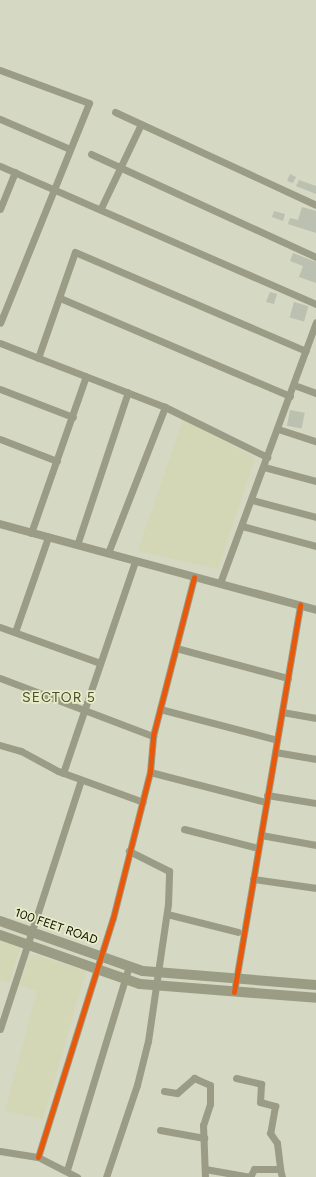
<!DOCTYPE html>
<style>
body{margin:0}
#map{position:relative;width:316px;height:1177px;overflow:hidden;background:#d5d8c2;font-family:Figtree,sans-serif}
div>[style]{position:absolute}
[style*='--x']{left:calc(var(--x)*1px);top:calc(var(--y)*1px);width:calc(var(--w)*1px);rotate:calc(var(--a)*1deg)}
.built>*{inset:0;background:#d3d7b5}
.building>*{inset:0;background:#bbc0b1;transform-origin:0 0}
.minor>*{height:7px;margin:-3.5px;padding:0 3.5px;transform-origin:3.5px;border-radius:3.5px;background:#9a9c86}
.tertiary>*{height:8px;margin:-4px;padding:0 4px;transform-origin:4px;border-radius:4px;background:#9a9c86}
.secondary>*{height:10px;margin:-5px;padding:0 5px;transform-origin:5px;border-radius:5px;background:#9a9c83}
.cycleway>*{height:5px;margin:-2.5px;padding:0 2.5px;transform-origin:2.5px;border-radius:2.5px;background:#e8590c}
span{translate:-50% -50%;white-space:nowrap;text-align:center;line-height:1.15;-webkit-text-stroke:3.5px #e8edc7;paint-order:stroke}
.street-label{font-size:12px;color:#0b0c02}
.quarter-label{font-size:14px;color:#4b4f2e;letter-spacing:1px}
</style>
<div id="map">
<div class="built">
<i style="clip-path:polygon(183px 419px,255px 458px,218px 569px,138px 551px)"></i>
<i style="clip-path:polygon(0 941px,20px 948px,9px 983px,0 980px)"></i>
<i style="clip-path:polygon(31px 954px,86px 971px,43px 1119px,5px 1111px,37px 991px,19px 985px)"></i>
</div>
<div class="building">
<i style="clip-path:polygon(290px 174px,296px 177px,293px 183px,287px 181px)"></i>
<i style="clip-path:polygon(299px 180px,316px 186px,316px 194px,296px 186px)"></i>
<i style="clip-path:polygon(302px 207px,316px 211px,316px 233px,288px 224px,290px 218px,298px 220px)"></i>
<i style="clip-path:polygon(274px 211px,285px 214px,283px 221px,272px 217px)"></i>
<i style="clip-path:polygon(293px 253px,316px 262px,316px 283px,299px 277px,303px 266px,290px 261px)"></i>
<i style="clip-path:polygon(270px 292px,277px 294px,274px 304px,266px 302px)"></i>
<i style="left:294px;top:302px;width:15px;height:16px;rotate:16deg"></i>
<i style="left:290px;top:410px;width:15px;height:16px;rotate:11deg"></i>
</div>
<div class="minor">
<i style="--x:0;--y:70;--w:95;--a:20.3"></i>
<i style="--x:89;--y:103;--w:237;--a:112"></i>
<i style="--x:115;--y:112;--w:221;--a:24.8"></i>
<i style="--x:0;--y:119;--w:76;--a:23.2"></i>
<i style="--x:91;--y:154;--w:247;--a:24.6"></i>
<i style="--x:0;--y:166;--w:345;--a:23.6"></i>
<i style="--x:101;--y:208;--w:93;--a:-64.5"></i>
<i style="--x:0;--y:209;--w:40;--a:-68"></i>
<i style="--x:60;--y:298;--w:250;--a:23.1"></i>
<i style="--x:0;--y:343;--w:177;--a:21.2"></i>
<i style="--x:165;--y:407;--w:114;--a:26.1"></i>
<i style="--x:38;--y:358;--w:112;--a:-70.8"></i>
<i style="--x:75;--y:252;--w:251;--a:23.2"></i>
<i style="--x:294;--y:385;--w:23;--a:20"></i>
<i style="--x:0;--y:389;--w:78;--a:21"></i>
<i style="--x:278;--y:429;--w:40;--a:18"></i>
<i style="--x:0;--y:439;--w:61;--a:21.1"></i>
<i style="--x:264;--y:467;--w:54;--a:15.1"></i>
<i style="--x:252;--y:500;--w:66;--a:14.9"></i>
<i style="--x:242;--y:526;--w:77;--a:15.1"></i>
<i style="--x:31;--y:533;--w:166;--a:-70.7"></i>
<i style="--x:77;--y:545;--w:161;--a:-71.6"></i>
<i style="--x:108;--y:553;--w:157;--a:-68.7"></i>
<i style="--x:220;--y:583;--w:278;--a:-69.8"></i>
<i style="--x:0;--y:627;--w:106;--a:19.8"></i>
<i style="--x:15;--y:632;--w:101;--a:-70.8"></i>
<i style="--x:176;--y:648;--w:116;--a:15"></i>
<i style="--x:0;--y:678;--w:164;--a:20.8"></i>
<i style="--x:160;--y:709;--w:121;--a:14.8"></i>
<i style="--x:282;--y:712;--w:35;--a:10"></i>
<i style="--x:0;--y:745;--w:22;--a:16"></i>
<i style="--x:21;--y:751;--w:42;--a:28.4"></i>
<i style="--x:58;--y:771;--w:90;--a:20"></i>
<i style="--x:275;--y:752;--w:42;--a:9.7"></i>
<i style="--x:150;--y:772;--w:120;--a:14.5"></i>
<i style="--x:63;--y:773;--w:224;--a:-71.2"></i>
<i style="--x:267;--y:795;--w:50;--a:9.3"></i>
<i style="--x:184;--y:829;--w:76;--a:14.4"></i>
<i style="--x:261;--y:835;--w:56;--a:10.3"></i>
<i style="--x:253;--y:879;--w:64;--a:8.1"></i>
<i style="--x:167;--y:914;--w:73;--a:14.2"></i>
<i style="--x:234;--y:992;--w:393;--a:-80.3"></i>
<i style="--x:0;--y:1029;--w:262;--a:-72"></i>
<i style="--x:236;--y:1078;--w:26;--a:13"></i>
<i style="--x:261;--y:1084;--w:18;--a:93"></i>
<i style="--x:260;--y:1102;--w:16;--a:15"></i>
<i style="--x:275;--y:1106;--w:27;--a:100"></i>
<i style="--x:270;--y:1133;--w:12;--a:55"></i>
<i style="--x:277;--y:1143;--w:26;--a:83"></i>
<i style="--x:164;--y:1091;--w:13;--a:9"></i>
<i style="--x:177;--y:1093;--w:23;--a:-41"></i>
<i style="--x:194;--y:1078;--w:17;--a:24"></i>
<i style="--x:210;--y:1085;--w:19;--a:90"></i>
<i style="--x:210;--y:1104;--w:22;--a:108"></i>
<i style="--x:203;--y:1125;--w:52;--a:87.8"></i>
<i style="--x:160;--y:1130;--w:45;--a:10.3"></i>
<i style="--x:0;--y:1151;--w:38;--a:9"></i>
<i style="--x:38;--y:1157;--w:44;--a:27.1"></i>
<i style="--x:38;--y:1157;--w:250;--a:-72.6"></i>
<i style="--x:113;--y:918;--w:151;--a:-75.8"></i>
<i style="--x:150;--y:772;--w:36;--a:-85"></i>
<i style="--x:153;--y:736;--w:164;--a:-75.5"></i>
<i style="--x:205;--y:1169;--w:46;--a:10.1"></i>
<i style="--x:250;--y:1177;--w:9;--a:-63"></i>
<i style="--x:254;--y:1169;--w:26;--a:0"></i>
<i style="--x:280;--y:1169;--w:8;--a:76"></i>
<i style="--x:67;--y:1170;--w:213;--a:-73.1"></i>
<i style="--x:106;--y:1177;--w:97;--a:-71.4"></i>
<i style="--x:137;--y:1085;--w:45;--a:-76"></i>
<i style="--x:148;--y:1041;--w:138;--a:-81.7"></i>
<i style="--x:168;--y:904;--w:33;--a:-88"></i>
<i style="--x:169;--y:871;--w:45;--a:-153.4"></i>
</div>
<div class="tertiary">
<i style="--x:0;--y:524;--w:327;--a:15.2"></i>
</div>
<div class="secondary">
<i style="--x:0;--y:921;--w:151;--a:19.3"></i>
<i style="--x:143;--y:971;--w:174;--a:4.6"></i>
<i style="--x:0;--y:935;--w:148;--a:19.3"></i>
<i style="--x:140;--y:984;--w:177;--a:4.5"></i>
</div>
<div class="cycleway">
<i style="--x:234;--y:992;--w:393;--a:-80.3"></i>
<i style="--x:38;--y:1157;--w:250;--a:-72.6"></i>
<i style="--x:113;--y:918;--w:151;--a:-75.8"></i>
<i style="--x:150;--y:772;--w:36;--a:-85"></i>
<i style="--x:153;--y:736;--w:164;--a:-75.5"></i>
</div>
<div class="street-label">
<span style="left:56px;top:927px;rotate:19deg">100 FEET ROAD</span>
</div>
<div class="quarter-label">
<span style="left:59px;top:698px">SECTOR 5</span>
</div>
</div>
